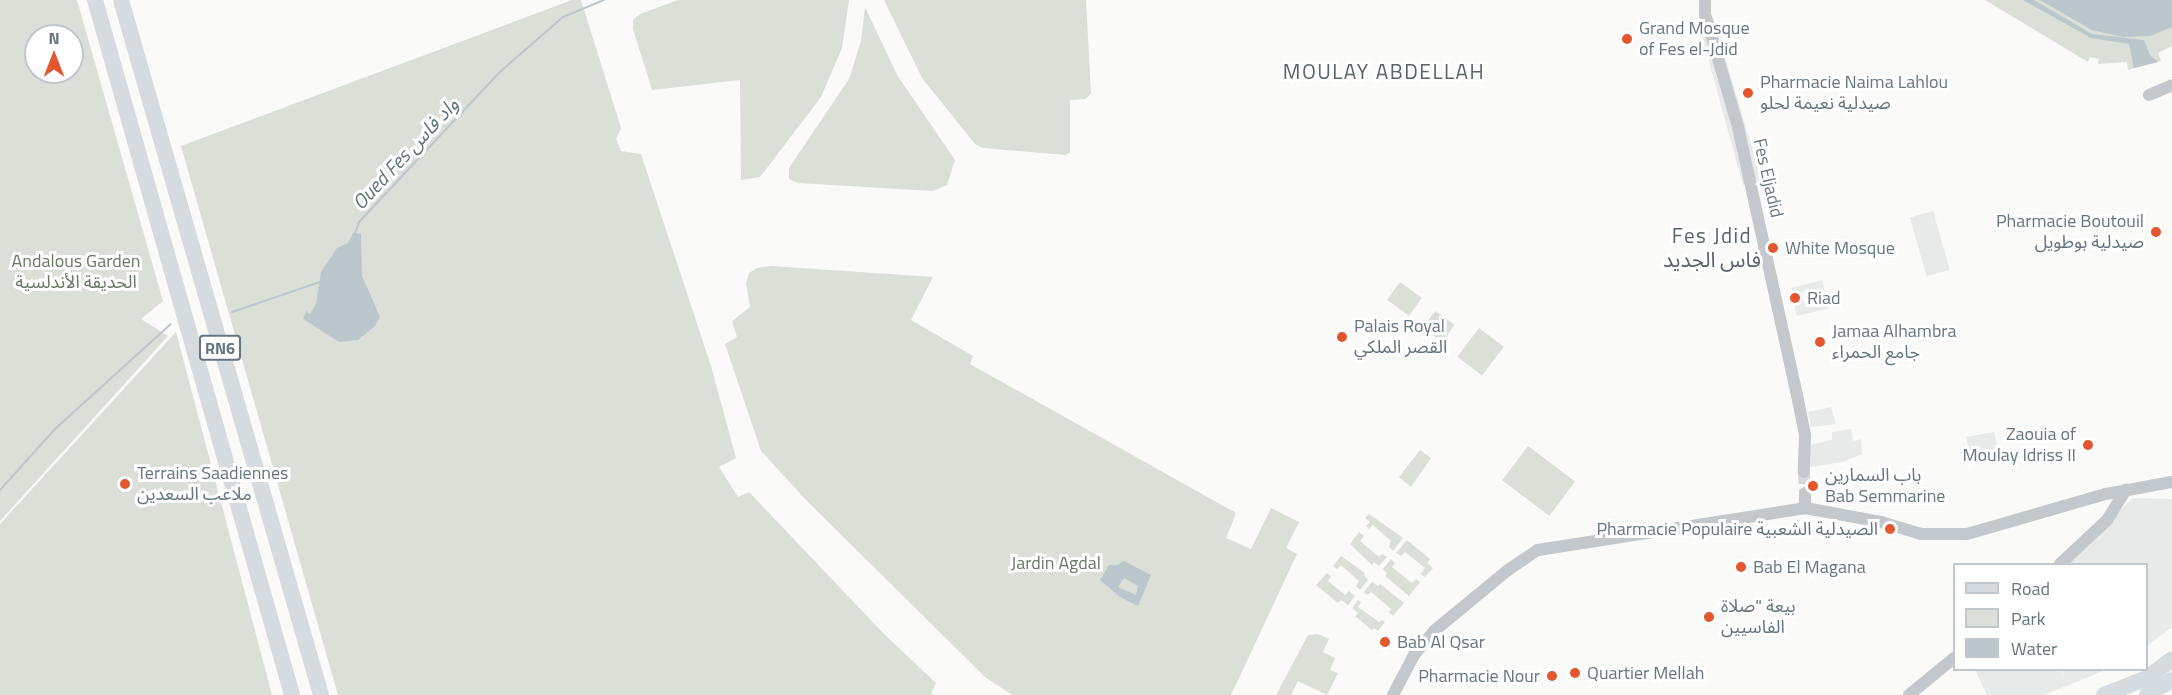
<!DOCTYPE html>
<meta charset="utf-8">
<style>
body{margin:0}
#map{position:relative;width:2172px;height:695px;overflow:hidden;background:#fafaf8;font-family:"Titillium Web","Noto Sans Arabic",sans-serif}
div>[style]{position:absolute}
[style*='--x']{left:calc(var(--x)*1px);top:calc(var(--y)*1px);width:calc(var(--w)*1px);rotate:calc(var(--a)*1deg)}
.built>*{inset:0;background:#e8e9e9;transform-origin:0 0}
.green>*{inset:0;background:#dadfd7;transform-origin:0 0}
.water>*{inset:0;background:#bbc7cb}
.stream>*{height:2px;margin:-1px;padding:0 1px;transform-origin:1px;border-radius:1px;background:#bbc7cb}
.minor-tunnel>*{height:12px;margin-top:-6px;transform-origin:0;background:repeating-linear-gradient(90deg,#d5d9db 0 12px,transparent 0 18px)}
.minor>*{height:12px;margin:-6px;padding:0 6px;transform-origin:6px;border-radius:6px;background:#c3c8cc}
.major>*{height:16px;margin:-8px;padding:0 8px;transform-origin:8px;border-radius:8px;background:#d6dbdf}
.dots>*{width:16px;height:16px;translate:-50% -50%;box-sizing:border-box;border:3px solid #fff;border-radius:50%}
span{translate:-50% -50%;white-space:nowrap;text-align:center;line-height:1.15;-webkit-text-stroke:6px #fff;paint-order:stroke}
.shield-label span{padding:2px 4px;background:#fff;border:2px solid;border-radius:4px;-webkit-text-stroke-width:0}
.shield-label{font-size:16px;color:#657683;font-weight:700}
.poi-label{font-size:18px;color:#657683}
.left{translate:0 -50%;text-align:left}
.right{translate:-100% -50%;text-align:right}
.street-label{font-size:18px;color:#657683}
.park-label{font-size:18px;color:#687a64}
.water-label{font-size:20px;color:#60757c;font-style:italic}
.quarter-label{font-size:21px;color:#57646e;letter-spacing:1.5px}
.legend{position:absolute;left:1953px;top:563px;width:195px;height:108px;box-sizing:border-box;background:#fff;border:2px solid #c1c8cd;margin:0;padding:8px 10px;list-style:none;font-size:18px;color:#657683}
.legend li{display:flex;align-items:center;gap:12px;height:30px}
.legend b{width:30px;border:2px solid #c1c8cd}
.north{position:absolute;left:24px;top:24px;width:60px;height:60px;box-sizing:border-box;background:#fff;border:2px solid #c1c8cd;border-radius:50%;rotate:0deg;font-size:16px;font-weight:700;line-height:24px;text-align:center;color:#657683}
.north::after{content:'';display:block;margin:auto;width:21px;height:27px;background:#e4572e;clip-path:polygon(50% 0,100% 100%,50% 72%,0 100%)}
</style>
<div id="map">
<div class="built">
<i style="clip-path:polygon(1713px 17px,1762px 181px,1743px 185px,1698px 22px)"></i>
<i style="left:1933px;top:211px;width:61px;height:24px;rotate:74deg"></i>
<i style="clip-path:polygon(evenodd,1822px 280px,1829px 308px,1797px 316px,1794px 305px,1790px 305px,1787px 296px,1793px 295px,1792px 288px,1822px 280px,1816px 289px,1818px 300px,1804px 304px,1801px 292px,1816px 289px)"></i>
<i style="clip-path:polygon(1831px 407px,1836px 424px,1811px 427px,1808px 412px)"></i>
<i style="clip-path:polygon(1851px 429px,1853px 441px,1861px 439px,1862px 454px,1842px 462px,1804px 468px,1805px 446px,1832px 440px,1832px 432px)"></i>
<i style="clip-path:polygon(1994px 432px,2000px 453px,1972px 461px,1966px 437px)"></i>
<i style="clip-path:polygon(2133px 498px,2172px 499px,2172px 627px,2147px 646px,2146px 564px,2065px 564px)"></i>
<i style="clip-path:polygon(1975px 670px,2060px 670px,2064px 676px,2062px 670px,2106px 670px,2044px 695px,1987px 695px)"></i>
</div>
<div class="green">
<i style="clip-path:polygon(evenodd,0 0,77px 0,163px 301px,141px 319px,168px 336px,0 521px,0 0,36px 36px,72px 36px,72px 72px,36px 72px,36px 36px)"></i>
<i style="clip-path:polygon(572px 0,581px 0,621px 128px,616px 139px,621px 151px,641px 154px,711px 366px,736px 458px,719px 467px,738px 497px,749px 492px,885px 635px,936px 683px,931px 693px,934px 695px,338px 695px,181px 146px)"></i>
<i style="clip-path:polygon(678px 0,849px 0,842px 48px,821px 97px,760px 177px,741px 180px,740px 80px,652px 90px,633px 29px,633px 20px,640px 14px)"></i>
<i style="clip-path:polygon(884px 0,1086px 0,1091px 93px,1086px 99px,1070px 100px,1070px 152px,1066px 155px,983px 148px,975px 144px,922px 78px)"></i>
<i style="clip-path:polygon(1985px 0,2172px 0,2172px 46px,2158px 53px,2161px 61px,2128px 70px,2127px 62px,2098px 64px,2099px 59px,2090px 57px,2088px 62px)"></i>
<i style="clip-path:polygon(865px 7px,897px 75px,955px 160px,947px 185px,933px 191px,798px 183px,789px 179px,789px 168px,849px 79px,861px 41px)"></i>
<i style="clip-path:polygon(771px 266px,933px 277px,911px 320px,973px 356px,970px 364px,1236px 513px,1226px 538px,1251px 549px,1271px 508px,1299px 522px,1286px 548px,1297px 554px,1231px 695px,1012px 695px,985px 677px,807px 501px,761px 451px,725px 344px,737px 337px,732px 321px,750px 307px,746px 283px,749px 273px,757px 268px)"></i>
<i style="left:1400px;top:282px;width:27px;height:22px;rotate:36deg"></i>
<i style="left:1435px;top:311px;width:24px;height:21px;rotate:35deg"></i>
<i style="left:1479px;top:328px;width:31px;height:36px;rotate:37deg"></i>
<i style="clip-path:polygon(176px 332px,272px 695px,0 695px,0 524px)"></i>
<i style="left:1528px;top:446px;width:59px;height:43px;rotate:37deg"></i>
<i style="clip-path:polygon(1420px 450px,1431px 458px,1411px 487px,1399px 477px)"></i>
<i style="clip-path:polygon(1369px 514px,1403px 538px,1393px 551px,1389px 547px,1391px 541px,1373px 525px,1369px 529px,1366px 526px,1370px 522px,1365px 518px)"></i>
<i style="clip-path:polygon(1359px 532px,1364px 536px,1360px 541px,1379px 557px,1382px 554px,1387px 557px,1379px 566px,1374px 562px,1372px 565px,1350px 544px)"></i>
<i style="clip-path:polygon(1407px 540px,1430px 559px,1427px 563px,1433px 568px,1425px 577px,1421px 574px,1425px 568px,1405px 552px,1401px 556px,1396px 553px)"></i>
<i style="clip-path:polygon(1341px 556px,1365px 573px,1364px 575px,1368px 580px,1360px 590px,1356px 586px,1359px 581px,1341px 565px,1337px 569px,1333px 566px)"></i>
<i style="clip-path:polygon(1391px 559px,1395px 563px,1392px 567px,1412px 583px,1416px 579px,1420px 582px,1409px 596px,1385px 576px,1387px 573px,1383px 569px)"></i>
<i style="clip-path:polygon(1327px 573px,1331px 576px,1328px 581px,1345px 595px,1349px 591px,1355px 596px,1348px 605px,1341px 600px,1338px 603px,1316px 585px)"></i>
<i style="clip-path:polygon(1372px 582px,1378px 586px,1380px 584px,1404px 603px,1393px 616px,1389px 612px,1391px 609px,1371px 592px,1367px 595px,1364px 592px)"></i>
<i style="clip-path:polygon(1358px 600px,1361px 602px,1358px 607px,1379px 622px,1382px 620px,1385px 622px,1378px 631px,1374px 628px,1372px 630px,1355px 616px,1358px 613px,1352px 608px)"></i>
<i style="clip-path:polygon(1318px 634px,1329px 639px,1323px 652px,1335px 658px,1330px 670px,1338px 673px,1327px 695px,1298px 681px,1291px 695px,1276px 695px,1308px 635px)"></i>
</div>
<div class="water">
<i style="clip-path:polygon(2023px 0,2034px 0,2092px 34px,2144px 40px,2150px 55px,2158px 62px,2134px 68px,2129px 44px,2091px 38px)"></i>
<i style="clip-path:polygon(2040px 0,2172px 0,2172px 27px,2150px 36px,2123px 37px,2092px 30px)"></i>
<i style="clip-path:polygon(353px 233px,361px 234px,362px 276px,380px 317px,375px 326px,358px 340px,339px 342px,303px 319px,306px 311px,310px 314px,316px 304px,321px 272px,337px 248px,348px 243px)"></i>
<i style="clip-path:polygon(evenodd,1124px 561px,1151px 575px,1138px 606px,1120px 597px,1100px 580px,1109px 565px,1117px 565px,1124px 561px,1124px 578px,1138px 586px,1136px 595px,1118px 587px,1124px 578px)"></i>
</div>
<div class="stream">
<i style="--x:354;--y:236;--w:15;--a:-70"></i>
<i style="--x:359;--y:222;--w:207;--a:-46.8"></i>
<i style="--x:501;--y:71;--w:82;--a:-41.1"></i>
<i style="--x:563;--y:17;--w:44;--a:-22.5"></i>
<i style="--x:232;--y:312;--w:96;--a:-18.8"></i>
<i style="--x:0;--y:490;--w:82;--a:-48"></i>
<i style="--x:55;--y:429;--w:156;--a:-42.2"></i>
</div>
<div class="minor-tunnel">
<i style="--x:1804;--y:472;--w:21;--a:87"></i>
</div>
<div class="minor">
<i style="--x:1705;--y:0;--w:14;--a:90"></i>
<i style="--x:1705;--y:14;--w:118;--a:73.7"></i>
<i style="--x:1738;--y:127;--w:274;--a:77.6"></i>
<i style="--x:1797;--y:395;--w:41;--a:78.7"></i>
<i style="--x:1805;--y:435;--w:37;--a:92"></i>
<i style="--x:2149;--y:95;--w:25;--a:-23"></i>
<i style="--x:1805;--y:493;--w:15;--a:90"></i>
<i style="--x:2060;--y:564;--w:64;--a:-43.1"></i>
<i style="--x:2107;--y:520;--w:36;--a:-58"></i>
<i style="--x:1393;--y:695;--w:45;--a:-62.3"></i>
<i style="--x:1414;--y:655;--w:31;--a:-50"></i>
<i style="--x:1434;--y:631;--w:96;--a:-39.5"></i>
<i style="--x:1508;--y:570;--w:36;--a:-34"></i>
<i style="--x:1538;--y:550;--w:270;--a:-8.9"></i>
<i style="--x:1805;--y:508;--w:77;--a:10.4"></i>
<i style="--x:1881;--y:522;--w:42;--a:16.7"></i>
<i style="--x:1921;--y:534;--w:46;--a:0"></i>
<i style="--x:1967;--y:534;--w:145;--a:-16.1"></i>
<i style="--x:2106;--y:494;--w:67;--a:-10.3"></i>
<i style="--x:1909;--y:695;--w:58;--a:-39.4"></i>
</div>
<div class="major">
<i style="--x:95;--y:0;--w:722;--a:74.17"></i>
<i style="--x:121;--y:0;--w:723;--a:73.95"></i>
<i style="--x:2104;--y:695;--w:46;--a:-21.6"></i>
<i style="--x:2147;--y:678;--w:31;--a:-37"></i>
<i style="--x:2147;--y:695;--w:29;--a:-31"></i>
</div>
<div class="dots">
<i style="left:1627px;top:39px;background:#e4572e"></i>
<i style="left:1748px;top:93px;background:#e4572e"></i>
<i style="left:2156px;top:232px;background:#e4572e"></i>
<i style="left:1773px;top:248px;background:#e4572e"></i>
<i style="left:1795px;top:298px;background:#e4572e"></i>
<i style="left:1342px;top:337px;background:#e4572e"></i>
<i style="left:1820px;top:342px;background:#e4572e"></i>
<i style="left:2088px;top:445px;background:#e4572e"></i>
<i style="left:125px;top:484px;background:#e4572e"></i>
<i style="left:1813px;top:486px;background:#e4572e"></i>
<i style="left:1890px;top:529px;background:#e4572e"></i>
<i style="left:1741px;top:567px;background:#e4572e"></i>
<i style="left:1709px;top:617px;background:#e4572e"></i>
<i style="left:1385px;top:642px;background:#e4572e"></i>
<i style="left:1575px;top:673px;background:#e4572e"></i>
<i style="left:1552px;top:676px;background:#e4572e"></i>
</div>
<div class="shield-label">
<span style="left:220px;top:348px">RN6</span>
</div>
<div class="poi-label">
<span class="left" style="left:1639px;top:39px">Grand Mosque<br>of Fes el-Jdid</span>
<span class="left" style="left:1760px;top:93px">Pharmacie Naima Lahlou<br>صيدلية نعيمة لحلو</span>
<span class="right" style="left:2144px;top:232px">Pharmacie Boutouil<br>صيدلية بوطويل</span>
<span class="left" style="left:1785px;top:248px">White Mosque</span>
<span class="left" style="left:1807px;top:298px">Riad</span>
<span class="left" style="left:1354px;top:337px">Palais Royal<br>القصر الملكي</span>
<span class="left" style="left:1832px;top:342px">Jamaa Alhambra<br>جامع الحمراء</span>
<span class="right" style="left:2076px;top:445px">Zaouia of<br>Moulay Idriss II</span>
<span class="left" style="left:137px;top:484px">Terrains Saadiennes<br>ملاعب السعدين</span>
<span class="left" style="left:1825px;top:486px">باب السمارين<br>Bab Semmarine</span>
<span class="right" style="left:1878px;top:529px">Pharmacie Populaire الصيدلية الشعبية</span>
<span class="left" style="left:1753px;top:567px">Bab El Magana</span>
<span class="left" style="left:1721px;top:617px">بيعة "صلاة<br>الفاسيين</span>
<span class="left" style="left:1397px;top:642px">Bab Al Qsar</span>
<span class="left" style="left:1587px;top:673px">Quartier Mellah</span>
<span class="right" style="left:1540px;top:676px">Pharmacie Nour</span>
</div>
<div class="street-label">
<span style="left:1768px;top:178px;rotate:77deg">Fes Eljadid</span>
</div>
<div class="park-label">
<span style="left:76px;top:272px">Andalous Garden<br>الحديقة الأندلسية</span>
<span style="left:1056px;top:563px">Jardin Agdal</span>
</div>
<div class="water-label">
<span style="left:405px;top:153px;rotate:-47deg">Oued Fes واد فاس</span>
</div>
<div class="quarter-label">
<span style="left:1384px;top:71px">MOULAY ABDELLAH</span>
<span style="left:1712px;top:247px">Fes Jdid<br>فاس الجديد</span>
</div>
<ul class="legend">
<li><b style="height:8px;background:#d6dbdf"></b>Road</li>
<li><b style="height:16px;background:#dadfd7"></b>Park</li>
<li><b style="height:16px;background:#bbc7cb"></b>Water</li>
</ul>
<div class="north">N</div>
</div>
